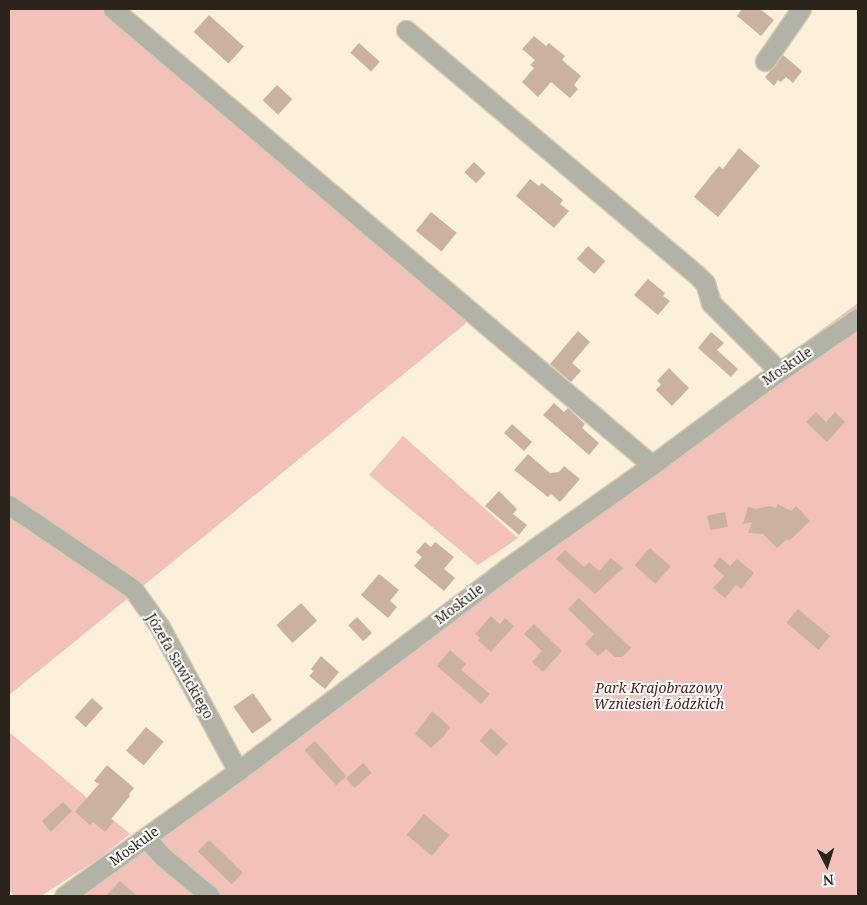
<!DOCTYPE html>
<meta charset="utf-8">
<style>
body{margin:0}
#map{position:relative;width:867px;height:905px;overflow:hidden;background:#fdf0db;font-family:"Noto Serif",serif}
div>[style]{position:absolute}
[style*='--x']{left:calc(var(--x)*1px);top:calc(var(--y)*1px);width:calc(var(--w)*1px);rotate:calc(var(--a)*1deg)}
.green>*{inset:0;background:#f2c1b9}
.building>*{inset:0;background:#cbb1a0;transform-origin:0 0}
.roads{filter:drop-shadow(1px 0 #d7cbb8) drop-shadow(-1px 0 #d7cbb8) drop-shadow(0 1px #d7cbb8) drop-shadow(0 -1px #d7cbb8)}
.minor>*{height:19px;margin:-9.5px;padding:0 9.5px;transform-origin:9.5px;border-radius:9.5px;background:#b3b2a6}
span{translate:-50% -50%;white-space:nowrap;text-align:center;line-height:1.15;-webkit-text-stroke:4px #fff;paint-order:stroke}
.street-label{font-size:14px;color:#2a241a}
.park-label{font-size:14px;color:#551b14;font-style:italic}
.frame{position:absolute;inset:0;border:10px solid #2a241a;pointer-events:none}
.north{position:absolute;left:802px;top:840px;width:50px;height:50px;-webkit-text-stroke:4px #fff;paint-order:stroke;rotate:175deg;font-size:14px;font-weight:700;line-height:20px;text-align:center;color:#2a241a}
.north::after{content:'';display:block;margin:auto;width:18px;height:22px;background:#2a241a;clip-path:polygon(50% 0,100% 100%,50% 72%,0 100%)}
</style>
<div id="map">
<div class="green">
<i style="clip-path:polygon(9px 9px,105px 9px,481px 311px,9px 695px)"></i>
<i style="clip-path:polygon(858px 303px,858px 896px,53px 896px)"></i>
<i style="clip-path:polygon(403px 436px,518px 538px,478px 565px,369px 475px)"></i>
<i style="clip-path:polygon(9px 732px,130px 834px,97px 860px,41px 896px,15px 896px,9px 891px)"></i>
</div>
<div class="building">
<i style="clip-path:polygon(742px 9px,760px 9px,774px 20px,761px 36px,737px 16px)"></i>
<i style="left:209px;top:15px;width:47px;height:23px;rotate:42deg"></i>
<i style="clip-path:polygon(534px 36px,546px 46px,549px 43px,565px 56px,562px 60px,581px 76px,574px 85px,578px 89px,570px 98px,551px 82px,538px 97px,522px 82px,534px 68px,530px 65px,535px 60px,522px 49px)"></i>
<i style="left:359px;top:43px;width:28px;height:13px;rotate:42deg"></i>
<i style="clip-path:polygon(783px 55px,802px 71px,793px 83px,786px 77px,781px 82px,778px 80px,774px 86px,765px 77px)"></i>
<i style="left:277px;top:85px;width:21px;height:21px;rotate:43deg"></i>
<i style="clip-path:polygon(739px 148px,760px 166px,718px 217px,694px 197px,719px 166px,723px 169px)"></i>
<i style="left:474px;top:162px;width:16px;height:14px;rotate:43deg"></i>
<i style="clip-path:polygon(530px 179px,539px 186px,542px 183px,563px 200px,560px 204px,569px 211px,554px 228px,516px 196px)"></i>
<i style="left:431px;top:212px;width:33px;height:24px;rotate:39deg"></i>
<i style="left:588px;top:246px;width:23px;height:17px;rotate:41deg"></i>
<i style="clip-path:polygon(648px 279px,665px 293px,663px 296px,670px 301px,658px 315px,634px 295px)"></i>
<i style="clip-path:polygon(578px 331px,590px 342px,572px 363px,581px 371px,571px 382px,550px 364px)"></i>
<i style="clip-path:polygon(711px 332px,724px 343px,717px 350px,738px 369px,731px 377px,698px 348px)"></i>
<i style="clip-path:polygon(669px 368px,689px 388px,672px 406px,656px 390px,661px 384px,657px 381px)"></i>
<i style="clip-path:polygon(554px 403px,564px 412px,568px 408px,585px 424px,582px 428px,599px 443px,589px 455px,543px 415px)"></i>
<i style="clip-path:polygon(816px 412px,826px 422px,835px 412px,845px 422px,827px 442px,806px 422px)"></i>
<i style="left:512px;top:424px;width:27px;height:12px;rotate:42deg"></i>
<i style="clip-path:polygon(528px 454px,550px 473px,559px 472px,564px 466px,580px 479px,560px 502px,551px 494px,548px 497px,514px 470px)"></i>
<i style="clip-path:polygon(499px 491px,517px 509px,513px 514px,527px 525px,519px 535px,485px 506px)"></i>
<i style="clip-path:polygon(778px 504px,791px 511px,796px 506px,810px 521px,789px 541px,787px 539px,777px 548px,763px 534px,748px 533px,752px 522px,743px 524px,748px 507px,756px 509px,770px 506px,776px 508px)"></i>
<i style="left:725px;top:512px;width:15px;height:18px;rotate:79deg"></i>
<i style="clip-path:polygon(425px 542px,431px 547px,435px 542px,454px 557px,444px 569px,455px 578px,444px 591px,414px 566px,422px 557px,416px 552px)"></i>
<i style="left:650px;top:548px;width:28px;height:23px;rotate:42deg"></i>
<i style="clip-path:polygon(565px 550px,584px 567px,589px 562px,599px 571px,611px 558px,623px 568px,595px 594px,556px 559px)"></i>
<i style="clip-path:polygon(720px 557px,730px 566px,737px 559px,754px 573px,741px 589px,736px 585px,725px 598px,713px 588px,724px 576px,713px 566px)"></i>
<i style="clip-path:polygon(379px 574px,399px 590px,390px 601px,397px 607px,388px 618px,361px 595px)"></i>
<i style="clip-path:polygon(579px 598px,631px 648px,622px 657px,615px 657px,606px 649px,598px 656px,585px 644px,594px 634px,568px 609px)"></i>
<i style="left:301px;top:603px;width:24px;height:33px;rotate:48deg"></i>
<i style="left:798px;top:609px;width:42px;height:18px;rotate:40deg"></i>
<i style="clip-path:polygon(491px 616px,500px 624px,505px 618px,514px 626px,491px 652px,478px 640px,480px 638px,475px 634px)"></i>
<i style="left:357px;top:617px;width:22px;height:12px;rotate:47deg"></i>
<i style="clip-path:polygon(534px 624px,562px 651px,543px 672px,532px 662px,542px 651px,524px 634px)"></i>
<i style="clip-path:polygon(450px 650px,466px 664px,461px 670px,490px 694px,481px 704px,437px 666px)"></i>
<i style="clip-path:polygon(321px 656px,339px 672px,325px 689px,309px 676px,314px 671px,311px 669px)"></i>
<i style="left:253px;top:693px;width:33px;height:24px;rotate:55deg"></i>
<i style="left:92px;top:698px;width:15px;height:26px;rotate:42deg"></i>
<i style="clip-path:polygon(432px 711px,450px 727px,444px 736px,431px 748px,415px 734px)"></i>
<i style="left:146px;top:727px;width:23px;height:31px;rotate:40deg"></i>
<i style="left:491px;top:728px;width:23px;height:17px;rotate:43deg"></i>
<i style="left:315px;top:741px;width:47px;height:14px;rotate:48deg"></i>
<i style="left:363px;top:763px;width:13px;height:23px;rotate:48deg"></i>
<i style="clip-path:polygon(107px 765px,134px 788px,129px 794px,130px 796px,111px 819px,114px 821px,105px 832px,93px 822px,90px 825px,75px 812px,99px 784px,94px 781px)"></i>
<i style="clip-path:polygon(63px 802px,72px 811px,51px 832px,42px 821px)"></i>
<i style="left:424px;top:814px;width:33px;height:27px;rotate:40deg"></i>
<i style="left:209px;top:840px;width:47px;height:16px;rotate:44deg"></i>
<i style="clip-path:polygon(120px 881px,137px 896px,106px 896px)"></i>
</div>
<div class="roads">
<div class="minor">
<i style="--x:113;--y:9;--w:706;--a:40.23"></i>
<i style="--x:406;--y:30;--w:380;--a:40.1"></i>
<i style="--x:697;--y:275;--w:11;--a:45"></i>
<i style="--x:705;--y:283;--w:21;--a:73"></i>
<i style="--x:711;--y:303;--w:96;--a:45"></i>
<i style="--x:765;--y:61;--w:63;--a:-55.3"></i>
<i style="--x:9;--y:505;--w:150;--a:34.1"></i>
<i style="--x:133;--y:589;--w:47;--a:54.6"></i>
<i style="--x:160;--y:627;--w:164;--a:61.6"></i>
<i style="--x:146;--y:838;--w:24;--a:48"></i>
<i style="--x:162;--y:856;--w:62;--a:39.8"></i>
<i style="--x:64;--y:896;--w:214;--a:-35.7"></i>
<i style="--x:238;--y:771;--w:337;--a:-37"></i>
<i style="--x:507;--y:568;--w:178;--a:-35.4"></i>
<i style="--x:652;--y:465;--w:136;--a:-36.6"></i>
<i style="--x:761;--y:384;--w:117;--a:-34.2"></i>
</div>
</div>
<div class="street-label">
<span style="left:787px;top:366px;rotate:-34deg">Moskule</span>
<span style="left:459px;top:604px;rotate:-37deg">Moskule</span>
<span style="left:180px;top:666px;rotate:60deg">Józefa Sawickiego</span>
<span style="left:134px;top:846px;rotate:-36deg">Moskule</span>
</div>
<div class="park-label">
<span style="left:659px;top:696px">Park Krajobrazowy<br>Wzniesień Łódzkich</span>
</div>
<div class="frame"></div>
<div class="north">N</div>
</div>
